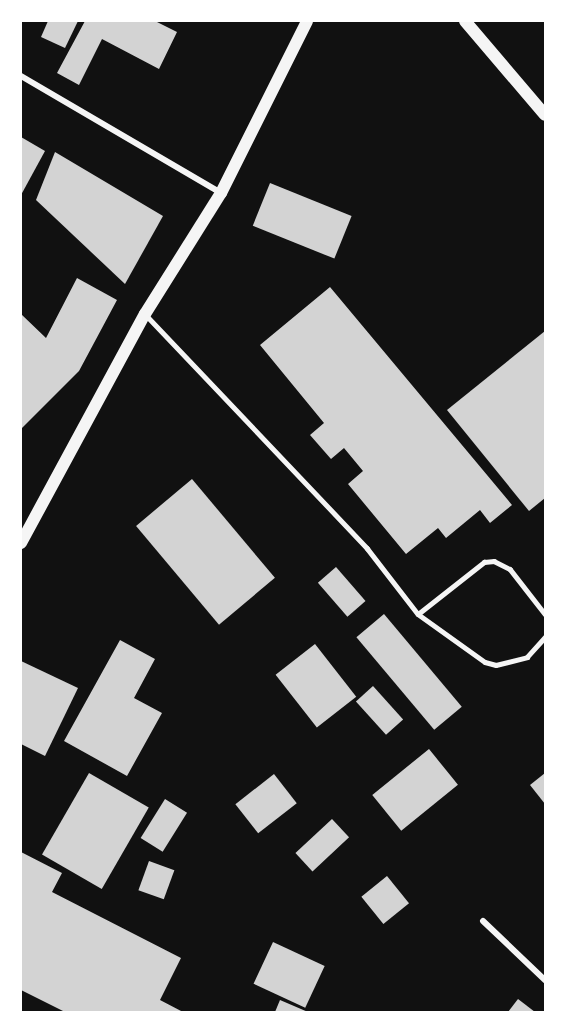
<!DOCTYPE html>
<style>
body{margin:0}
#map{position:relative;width:566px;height:1033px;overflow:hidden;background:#111;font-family:"Archivo Narrow",sans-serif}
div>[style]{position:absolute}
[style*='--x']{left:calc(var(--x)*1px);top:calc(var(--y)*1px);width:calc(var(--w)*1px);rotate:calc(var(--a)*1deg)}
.building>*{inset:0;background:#d3d3d3;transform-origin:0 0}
.service>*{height:4.5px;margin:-2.25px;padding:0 2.25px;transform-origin:2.25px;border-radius:2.25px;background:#f5f5f5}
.minor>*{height:6px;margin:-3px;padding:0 3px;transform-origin:3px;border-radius:3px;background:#f5f5f5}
.secondary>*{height:12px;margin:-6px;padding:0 6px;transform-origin:6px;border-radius:6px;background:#f5f5f5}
span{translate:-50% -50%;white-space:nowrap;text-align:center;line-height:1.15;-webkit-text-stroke:6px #fff;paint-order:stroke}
.frame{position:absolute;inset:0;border:22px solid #fff;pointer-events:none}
</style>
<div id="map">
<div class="building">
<i style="clip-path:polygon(48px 21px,78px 21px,65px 48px,41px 37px)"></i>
<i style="clip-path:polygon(85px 21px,155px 21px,177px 32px,159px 69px,102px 39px,79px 85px,57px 73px)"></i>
<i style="clip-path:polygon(21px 137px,45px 151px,21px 195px)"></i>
<i style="clip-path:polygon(55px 152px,163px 216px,125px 284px,36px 200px)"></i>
<i style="left:270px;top:183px;width:88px;height:46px;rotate:22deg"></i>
<i style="clip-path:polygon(77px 278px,117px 300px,79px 371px,21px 429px,21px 314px,46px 338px)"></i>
<i style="clip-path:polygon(330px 287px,512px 505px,490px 523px,480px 510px,446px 538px,438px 528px,406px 554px,348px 484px,363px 471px,344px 448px,331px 459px,310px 435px,324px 423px,260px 345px)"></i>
<i style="clip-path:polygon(545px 331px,545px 498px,529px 511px,447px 410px)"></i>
<i style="left:192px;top:479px;width:129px;height:73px;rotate:50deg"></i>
<i style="left:336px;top:567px;width:45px;height:24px;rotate:49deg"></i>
<i style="left:384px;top:614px;width:121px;height:36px;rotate:50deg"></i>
<i style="clip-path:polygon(120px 640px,155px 659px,134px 698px,162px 713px,127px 776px,64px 741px)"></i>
<i style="left:315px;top:644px;width:67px;height:50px;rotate:52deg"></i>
<i style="clip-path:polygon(21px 661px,78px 688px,45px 756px,21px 744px)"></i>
<i style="left:373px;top:686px;width:45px;height:23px;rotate:48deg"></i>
<i style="left:429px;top:749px;width:46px;height:73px;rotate:51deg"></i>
<i style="left:89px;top:773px;width:69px;height:94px;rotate:30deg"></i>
<i style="clip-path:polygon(545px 773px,545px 804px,530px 785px)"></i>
<i style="left:274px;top:774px;width:37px;height:49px;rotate:52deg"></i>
<i style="left:165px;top:799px;width:26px;height:46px;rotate:32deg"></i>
<i style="left:332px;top:819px;width:25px;height:50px;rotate:47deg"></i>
<i style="clip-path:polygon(21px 852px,62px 873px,52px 892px,181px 958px,160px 1000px,183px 1012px,65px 1012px,21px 990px)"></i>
<i style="left:149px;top:861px;width:27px;height:31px;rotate:20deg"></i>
<i style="left:387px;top:876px;width:35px;height:33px;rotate:51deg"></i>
<i style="left:273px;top:942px;width:57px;height:46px;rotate:25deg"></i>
<i style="clip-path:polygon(518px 999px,535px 1012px,508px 1012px)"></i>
<i style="clip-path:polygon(280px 1000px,308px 1012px,275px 1012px)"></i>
</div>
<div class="service">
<i style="--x:147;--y:316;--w:320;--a:46.5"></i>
<i style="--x:367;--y:548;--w:83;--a:52.3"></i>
<i style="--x:418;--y:614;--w:82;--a:35.6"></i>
<i style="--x:485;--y:662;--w:11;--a:15"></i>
<i style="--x:496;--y:665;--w:32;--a:-14"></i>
<i style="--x:527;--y:657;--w:27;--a:-48"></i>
<i style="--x:418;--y:614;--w:84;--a:-38.2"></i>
<i style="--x:484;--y:562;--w:10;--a:-6"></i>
<i style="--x:494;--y:561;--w:18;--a:27"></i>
<i style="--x:510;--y:569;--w:57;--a:52.1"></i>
</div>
<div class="minor">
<i style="--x:21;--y:76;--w:232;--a:30.3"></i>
<i style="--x:483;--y:921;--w:86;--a:43.6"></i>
</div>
<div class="secondary">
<i style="--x:465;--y:21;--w:123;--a:49.6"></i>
<i style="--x:21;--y:543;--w:260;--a:-61.6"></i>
<i style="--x:145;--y:314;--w:143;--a:-57.9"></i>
<i style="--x:221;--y:193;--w:192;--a:-63.4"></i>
</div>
<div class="frame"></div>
</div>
